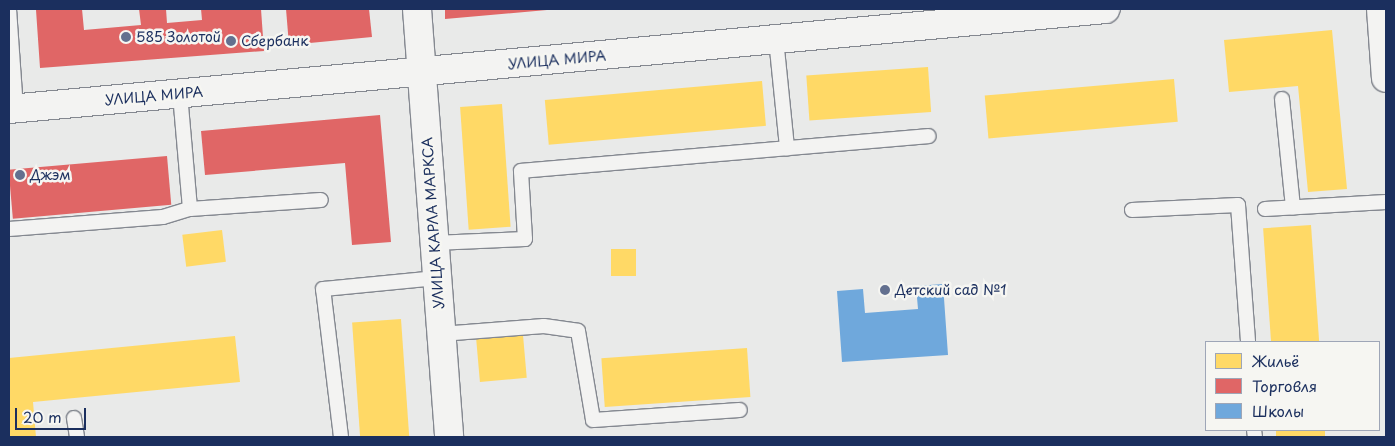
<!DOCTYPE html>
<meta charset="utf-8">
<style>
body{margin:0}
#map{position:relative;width:1395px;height:446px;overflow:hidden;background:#e9eae9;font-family:"Playpen Sans",sans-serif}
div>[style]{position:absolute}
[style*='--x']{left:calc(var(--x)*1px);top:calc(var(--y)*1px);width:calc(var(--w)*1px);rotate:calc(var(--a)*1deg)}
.homes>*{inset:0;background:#ffd966;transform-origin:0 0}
.shops>*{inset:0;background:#e06666;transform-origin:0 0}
.schools>*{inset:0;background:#6fa8dc}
.roads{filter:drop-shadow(1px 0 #848890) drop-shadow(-1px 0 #848890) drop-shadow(0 1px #848890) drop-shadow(0 -1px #848890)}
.lane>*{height:14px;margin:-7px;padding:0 7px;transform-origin:7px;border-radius:7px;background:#f3f3f2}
.street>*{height:28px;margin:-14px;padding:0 14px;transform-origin:14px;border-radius:14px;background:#f3f3f2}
.secondary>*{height:28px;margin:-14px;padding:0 14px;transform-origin:14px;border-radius:14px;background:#f3f3f2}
.primary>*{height:28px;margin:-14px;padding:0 14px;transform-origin:14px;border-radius:14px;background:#f3f3f2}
.dots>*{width:14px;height:14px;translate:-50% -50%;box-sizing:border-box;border:2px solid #f6f6f2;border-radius:50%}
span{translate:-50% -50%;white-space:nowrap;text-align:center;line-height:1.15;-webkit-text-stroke:5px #f6f6f2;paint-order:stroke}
.poi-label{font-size:14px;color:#1b2f5e}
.left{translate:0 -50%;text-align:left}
.street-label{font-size:14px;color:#1b2f5e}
.frame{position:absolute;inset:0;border:10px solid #1b2f5e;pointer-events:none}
.legend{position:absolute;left:1205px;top:341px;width:175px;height:90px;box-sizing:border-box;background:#f6f6f2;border:1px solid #9ea6b7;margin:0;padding:6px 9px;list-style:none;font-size:15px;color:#1b2f5e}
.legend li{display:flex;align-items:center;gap:10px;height:25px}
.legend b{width:25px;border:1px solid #9ea6b7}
.scale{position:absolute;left:15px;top:408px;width:71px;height:22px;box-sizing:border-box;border:2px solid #1b2f5e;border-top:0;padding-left:6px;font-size:15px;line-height:18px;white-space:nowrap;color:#1b2f5e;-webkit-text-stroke:4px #f6f6f2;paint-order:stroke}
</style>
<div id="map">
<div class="homes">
<i style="clip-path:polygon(1332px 30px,1347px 189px,1308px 192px,1298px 86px,1229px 92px,1224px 40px)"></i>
<i style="left:928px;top:67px;width:45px;height:122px;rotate:86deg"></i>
<i style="left:1174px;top:79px;width:43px;height:190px;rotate:85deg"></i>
<i style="left:762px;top:81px;width:45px;height:218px;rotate:85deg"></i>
<i style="left:502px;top:104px;width:123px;height:42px;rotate:86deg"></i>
<i style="left:1311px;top:225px;width:117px;height:48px;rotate:86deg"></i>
<i style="left:222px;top:230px;width:32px;height:40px;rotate:83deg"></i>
<i style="left:611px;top:249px;width:25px;height:27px"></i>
<i style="left:401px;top:319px;width:118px;height:49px;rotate:86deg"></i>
<i style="left:523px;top:335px;width:43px;height:47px;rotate:85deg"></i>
<i style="clip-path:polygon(235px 336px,240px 382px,33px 402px,36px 437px,9px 437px,9px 358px)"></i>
<i style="left:747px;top:348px;width:49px;height:146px;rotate:86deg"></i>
<i style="left:1276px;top:430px;width:49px;height:7px"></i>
</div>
<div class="shops">
<i style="clip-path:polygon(82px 9px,84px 30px,141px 25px,139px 9px,166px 9px,167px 23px,202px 20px,201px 9px,261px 9px,264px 51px,40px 68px,36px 10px)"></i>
<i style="clip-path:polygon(286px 9px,369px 9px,372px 37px,289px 45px)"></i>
<i style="clip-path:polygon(445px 9px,547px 9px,547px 10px,445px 19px)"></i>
<i style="clip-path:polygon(380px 115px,391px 242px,352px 245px,345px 163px,205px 175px,201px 131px)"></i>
<i style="left:167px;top:156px;width:49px;height:159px;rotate:85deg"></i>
</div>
<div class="schools">
<i style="clip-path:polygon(943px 284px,948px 355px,842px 362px,837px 291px,863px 289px,865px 313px,918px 309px,916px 286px)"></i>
</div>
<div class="roads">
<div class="lane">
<i style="--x:9;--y:9;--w:99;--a:86"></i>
<i style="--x:776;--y:39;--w:110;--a:84.2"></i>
<i style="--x:180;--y:94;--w:115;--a:85"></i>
<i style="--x:190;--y:209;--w:131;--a:-3.9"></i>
<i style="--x:1282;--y:99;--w:109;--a:84.2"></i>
<i style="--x:1265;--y:209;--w:121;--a:-3.3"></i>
<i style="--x:1132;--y:210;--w:106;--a:-2.7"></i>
<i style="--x:1238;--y:205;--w:137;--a:85.8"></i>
<i style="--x:9;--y:229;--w:154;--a:-4.5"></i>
<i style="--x:163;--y:217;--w:28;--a:-17"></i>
<i style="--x:434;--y:243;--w:91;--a:-2.5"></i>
<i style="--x:525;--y:239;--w:68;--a:-93.4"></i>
<i style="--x:521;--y:171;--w:409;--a:-4.9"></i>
<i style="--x:441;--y:334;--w:103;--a:-4.4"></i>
<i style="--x:544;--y:326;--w:34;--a:8"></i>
<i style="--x:578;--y:331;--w:90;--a:80.4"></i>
<i style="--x:593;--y:420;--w:147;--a:-3.9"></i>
<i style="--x:74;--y:418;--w:19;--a:81"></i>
<i style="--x:1254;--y:430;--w:7;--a:82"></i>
<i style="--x:341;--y:437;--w:149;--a:-96.9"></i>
<i style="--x:323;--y:289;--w:115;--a:-5.5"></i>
</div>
<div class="street">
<i style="--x:1381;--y:9;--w:69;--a:85.9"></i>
</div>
<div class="secondary">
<i style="--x:417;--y:9;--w:429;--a:85.7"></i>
</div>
<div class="primary">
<i style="--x:9;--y:109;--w:1101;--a:-5.21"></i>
</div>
</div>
<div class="dots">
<i style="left:126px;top:37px;background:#63708f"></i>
<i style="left:231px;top:41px;background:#63708f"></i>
<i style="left:20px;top:175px;background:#63708f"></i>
<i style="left:885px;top:290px;background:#63708f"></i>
</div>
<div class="poi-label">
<span class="left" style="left:136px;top:37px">585 Золотой</span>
<span class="left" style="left:241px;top:41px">Сбербанк</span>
<span class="left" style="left:30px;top:175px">Джэм</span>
<span class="left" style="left:895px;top:290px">Детский сад №1</span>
</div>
<div class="street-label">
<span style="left:557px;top:60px;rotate:-5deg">УЛИЦА МИРА</span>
<span style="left:154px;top:96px;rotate:-5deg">УЛИЦА МИРА</span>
<span style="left:433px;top:223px;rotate:-94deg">УЛИЦА КАРЛА МАРКСА</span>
</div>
<div class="frame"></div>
<ul class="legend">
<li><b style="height:14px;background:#ffd966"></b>Жильё</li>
<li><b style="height:14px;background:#e06666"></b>Торговля</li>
<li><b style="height:14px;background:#6fa8dc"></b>Школы</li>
</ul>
<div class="scale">20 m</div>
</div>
